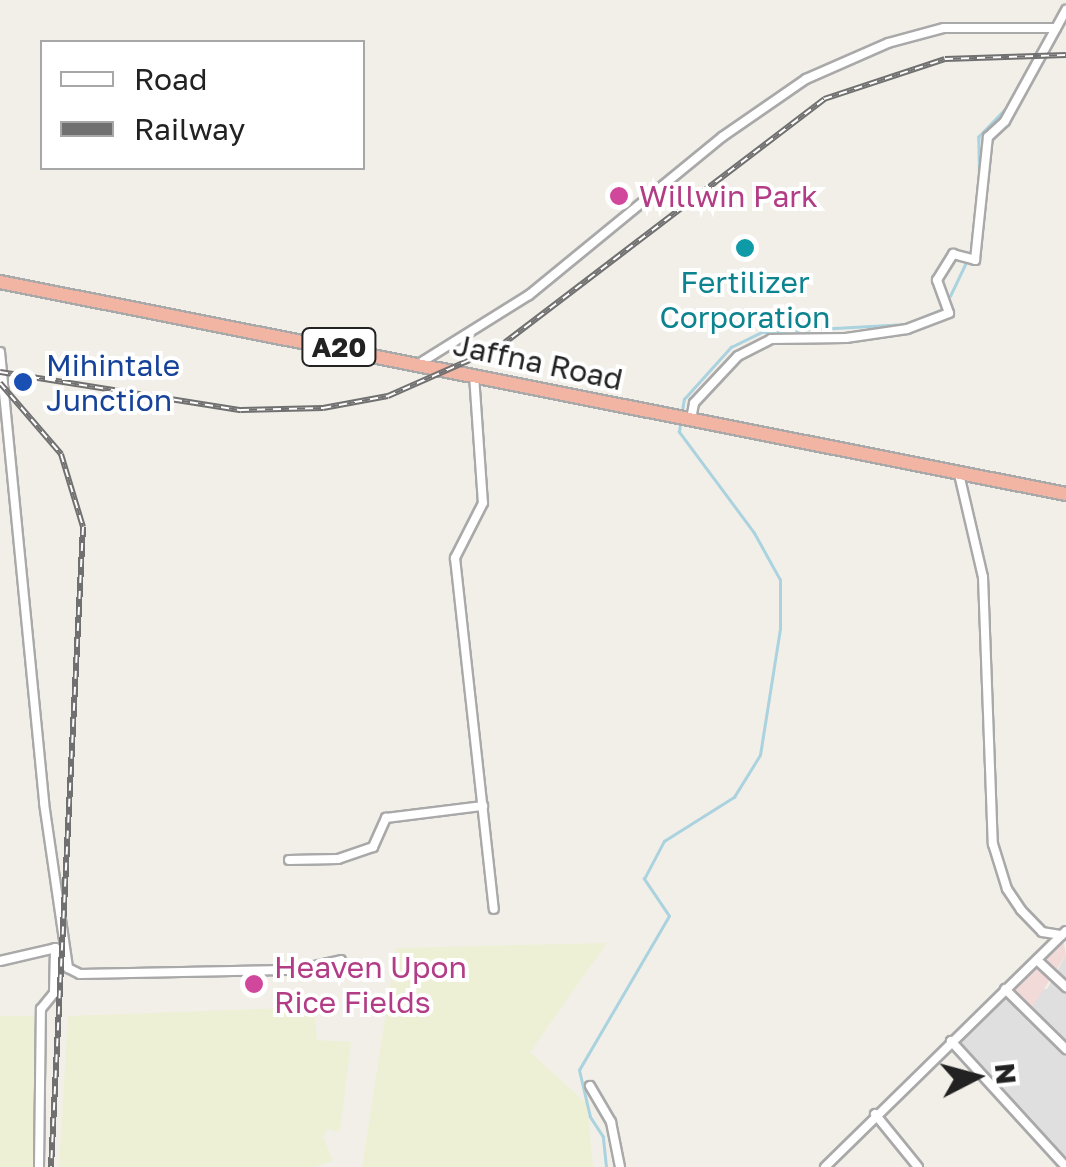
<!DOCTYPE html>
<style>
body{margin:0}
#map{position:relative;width:1066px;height:1167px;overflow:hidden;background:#f2efe9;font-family:"Golos Text",sans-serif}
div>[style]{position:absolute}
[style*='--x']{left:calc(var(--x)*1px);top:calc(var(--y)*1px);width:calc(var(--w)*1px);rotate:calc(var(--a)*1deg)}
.residential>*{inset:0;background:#e0dfdf}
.commercial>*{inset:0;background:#f2dad9}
.farmland>*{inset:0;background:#eef0d5;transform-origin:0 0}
.stream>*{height:2.5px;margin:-1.25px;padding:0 1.25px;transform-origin:1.25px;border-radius:1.25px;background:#aad3df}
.roads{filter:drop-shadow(2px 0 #a9a9a9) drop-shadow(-2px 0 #a9a9a9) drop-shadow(0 2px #a9a9a9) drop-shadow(0 -2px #a9a9a9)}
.minor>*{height:8px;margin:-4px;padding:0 4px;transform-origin:4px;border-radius:4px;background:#fff}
.trunk>*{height:12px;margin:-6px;padding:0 6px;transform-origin:6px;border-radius:6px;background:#f2b4a3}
.rail>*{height:6px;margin-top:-3px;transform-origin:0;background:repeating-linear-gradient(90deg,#fff 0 8px,#707070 0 16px);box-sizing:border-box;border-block:2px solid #707070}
.dots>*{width:28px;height:28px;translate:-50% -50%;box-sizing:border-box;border:5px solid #fff;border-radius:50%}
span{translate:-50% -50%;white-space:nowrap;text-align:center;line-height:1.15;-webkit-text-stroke:8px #fff;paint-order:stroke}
.shield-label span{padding:2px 8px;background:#fff;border:2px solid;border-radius:8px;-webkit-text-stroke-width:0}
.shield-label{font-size:28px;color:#222;font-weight:700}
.hotel-label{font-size:30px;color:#b23c85}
.left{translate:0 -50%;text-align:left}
.culture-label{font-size:30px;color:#0d838f}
.street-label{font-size:30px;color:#222}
.transit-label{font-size:30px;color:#164399}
.legend{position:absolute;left:40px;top:40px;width:325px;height:130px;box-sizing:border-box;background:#fff;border:2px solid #a7a7a7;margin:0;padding:12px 18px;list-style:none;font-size:30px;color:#222}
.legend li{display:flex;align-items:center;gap:20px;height:50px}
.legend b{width:50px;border:2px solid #a7a7a7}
.north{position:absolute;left:926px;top:1027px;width:100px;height:100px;-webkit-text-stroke:8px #fff;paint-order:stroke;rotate:84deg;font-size:28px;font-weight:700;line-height:40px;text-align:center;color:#222}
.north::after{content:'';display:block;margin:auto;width:35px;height:45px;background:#222;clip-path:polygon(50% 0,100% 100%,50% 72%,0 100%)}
</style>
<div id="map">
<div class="residential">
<i style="clip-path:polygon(1066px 955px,1066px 1167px,951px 1041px,1005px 989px,1047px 989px)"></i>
</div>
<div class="commercial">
<i style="clip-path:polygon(1062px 935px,1066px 955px,1029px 1012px,1005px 989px)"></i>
</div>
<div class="farmland">
<i style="clip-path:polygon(607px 943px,530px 1052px,587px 1104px,593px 1167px,362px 1167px,396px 948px)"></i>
<i style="clip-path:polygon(314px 1007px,317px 1040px,351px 1042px,340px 1132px,328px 1129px,323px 1136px,333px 1161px,315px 1167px,59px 1167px,68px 1016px)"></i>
<i style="left:0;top:1016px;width:34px;height:151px"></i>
</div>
<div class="stream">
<i style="--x:979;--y:176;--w:39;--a:-91"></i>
<i style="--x:978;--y:137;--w:39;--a:-46"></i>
<i style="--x:950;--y:296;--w:47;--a:-64.5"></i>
<i style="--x:682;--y:411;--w:12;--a:-81"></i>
<i style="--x:684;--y:399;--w:70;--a:-47.9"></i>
<i style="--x:731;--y:347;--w:34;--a:-26"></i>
<i style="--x:762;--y:332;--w:145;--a:-3.2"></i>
<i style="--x:907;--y:324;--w:39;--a:-23"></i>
<i style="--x:606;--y:1167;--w:30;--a:-96"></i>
<i style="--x:603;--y:1137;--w:24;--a:-123"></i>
<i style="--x:590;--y:1117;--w:48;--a:-103.2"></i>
<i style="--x:579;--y:1070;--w:178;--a:-59.7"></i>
<i style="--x:669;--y:916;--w:45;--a:-124"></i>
<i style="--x:644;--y:879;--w:43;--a:-62.2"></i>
<i style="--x:664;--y:841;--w:83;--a:-32.2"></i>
<i style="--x:734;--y:797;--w:49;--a:-58.2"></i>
<i style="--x:760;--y:755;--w:128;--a:-81"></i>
<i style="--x:780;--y:629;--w:49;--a:-90"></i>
<i style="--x:780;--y:580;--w:54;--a:-119"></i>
<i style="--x:754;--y:533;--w:126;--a:-126.6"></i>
<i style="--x:679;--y:432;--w:8;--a:-83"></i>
</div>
<div class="roads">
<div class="minor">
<i style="--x:0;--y:352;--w:453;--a:84.4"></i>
<i style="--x:44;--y:803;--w:167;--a:81.7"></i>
<i style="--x:68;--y:968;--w:13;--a:27"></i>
<i style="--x:80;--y:974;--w:217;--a:-1.1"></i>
<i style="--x:297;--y:970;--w:45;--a:-12.8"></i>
<i style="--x:420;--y:363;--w:128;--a:-32"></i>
<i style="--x:529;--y:295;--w:249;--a:-39.3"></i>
<i style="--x:722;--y:137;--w:102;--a:-34.6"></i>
<i style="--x:806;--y:79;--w:90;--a:-23.7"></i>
<i style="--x:888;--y:43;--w:58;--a:-15"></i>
<i style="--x:944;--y:28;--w:112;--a:0"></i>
<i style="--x:474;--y:375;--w:128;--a:86"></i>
<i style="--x:483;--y:503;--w:62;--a:117"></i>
<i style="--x:455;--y:558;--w:353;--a:83.7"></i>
<i style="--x:691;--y:419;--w:16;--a:-79"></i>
<i style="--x:694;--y:403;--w:64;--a:-46.9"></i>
<i style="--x:738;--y:356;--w:37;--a:-27"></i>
<i style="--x:771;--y:339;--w:75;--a:-0.8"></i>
<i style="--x:846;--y:338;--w:62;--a:-8.4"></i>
<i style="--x:907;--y:329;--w:45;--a:-20.9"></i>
<i style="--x:949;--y:313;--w:35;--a:-110"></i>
<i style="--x:937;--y:280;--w:31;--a:-58"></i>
<i style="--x:953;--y:254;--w:23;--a:15"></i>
<i style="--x:975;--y:260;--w:124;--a:-84"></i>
<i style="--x:988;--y:137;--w:23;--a:-43"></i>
<i style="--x:1005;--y:121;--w:127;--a:-61.2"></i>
<i style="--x:959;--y:474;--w:106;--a:76.9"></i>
<i style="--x:983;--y:577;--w:267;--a:87.9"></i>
<i style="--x:993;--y:844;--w:47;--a:72.7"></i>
<i style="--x:1007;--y:889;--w:25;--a:56"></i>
<i style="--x:1021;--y:910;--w:30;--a:46"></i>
<i style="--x:1042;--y:932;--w:20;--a:9"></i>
<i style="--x:289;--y:860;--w:49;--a:-1.2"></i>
<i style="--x:338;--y:859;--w:37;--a:-19"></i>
<i style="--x:373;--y:847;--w:32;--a:-66"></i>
<i style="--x:386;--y:818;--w:98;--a:-7.1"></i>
<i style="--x:1037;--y:960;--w:40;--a:43"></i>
<i style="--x:0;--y:961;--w:57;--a:-13.1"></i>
<i style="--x:1005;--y:989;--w:86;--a:44.5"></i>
<i style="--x:951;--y:1041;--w:171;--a:47.6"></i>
<i style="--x:590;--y:1086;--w:42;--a:59.7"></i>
<i style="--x:611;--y:1122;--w:46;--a:78.7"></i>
<i style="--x:875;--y:1114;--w:68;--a:50.9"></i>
<i style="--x:39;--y:1167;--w:158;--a:-89.3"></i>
<i style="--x:41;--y:1009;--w:21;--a:-51"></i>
<i style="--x:54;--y:993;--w:45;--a:-88.7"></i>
<i style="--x:825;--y:1167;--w:337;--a:-44.4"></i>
</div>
<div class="trunk">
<i style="--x:0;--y:282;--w:1087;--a:11.25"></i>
</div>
</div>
<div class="rail">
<i style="--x:0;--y:372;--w:244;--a:9"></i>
<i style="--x:241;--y:410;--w:82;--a:-1.4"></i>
<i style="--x:323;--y:408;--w:66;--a:-10.5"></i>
<i style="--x:388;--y:396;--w:121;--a:-23.8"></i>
<i style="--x:499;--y:347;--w:409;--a:-37.3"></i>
<i style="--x:824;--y:99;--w:127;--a:-18.3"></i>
<i style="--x:945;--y:59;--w:121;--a:-1.9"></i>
<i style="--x:0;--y:383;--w:94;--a:49.3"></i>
<i style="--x:61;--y:454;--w:76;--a:73.2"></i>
<i style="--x:83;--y:527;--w:641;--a:92.86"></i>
</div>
<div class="dots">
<i style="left:619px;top:196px;background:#d1479c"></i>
<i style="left:745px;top:248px;background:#0f9aa8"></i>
<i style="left:23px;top:382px;background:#1a4fb4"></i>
<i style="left:254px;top:984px;background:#d1479c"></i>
</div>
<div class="shield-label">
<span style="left:339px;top:347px">A20</span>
</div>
<div class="hotel-label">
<span class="left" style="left:639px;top:196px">Willwin Park</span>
<span class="left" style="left:274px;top:984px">Heaven Upon<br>Rice Fields</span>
</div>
<div class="culture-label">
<span style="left:745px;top:299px">Fertilizer<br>Corporation</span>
</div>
<div class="street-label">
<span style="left:538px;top:362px;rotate:12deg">Jaffna Road</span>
</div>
<div class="transit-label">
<span class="left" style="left:46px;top:382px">Mihintale<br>Junction</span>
</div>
<ul class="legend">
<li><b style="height:12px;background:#fff"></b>Road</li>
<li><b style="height:12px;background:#707070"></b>Railway</li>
</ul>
<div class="north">N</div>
</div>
